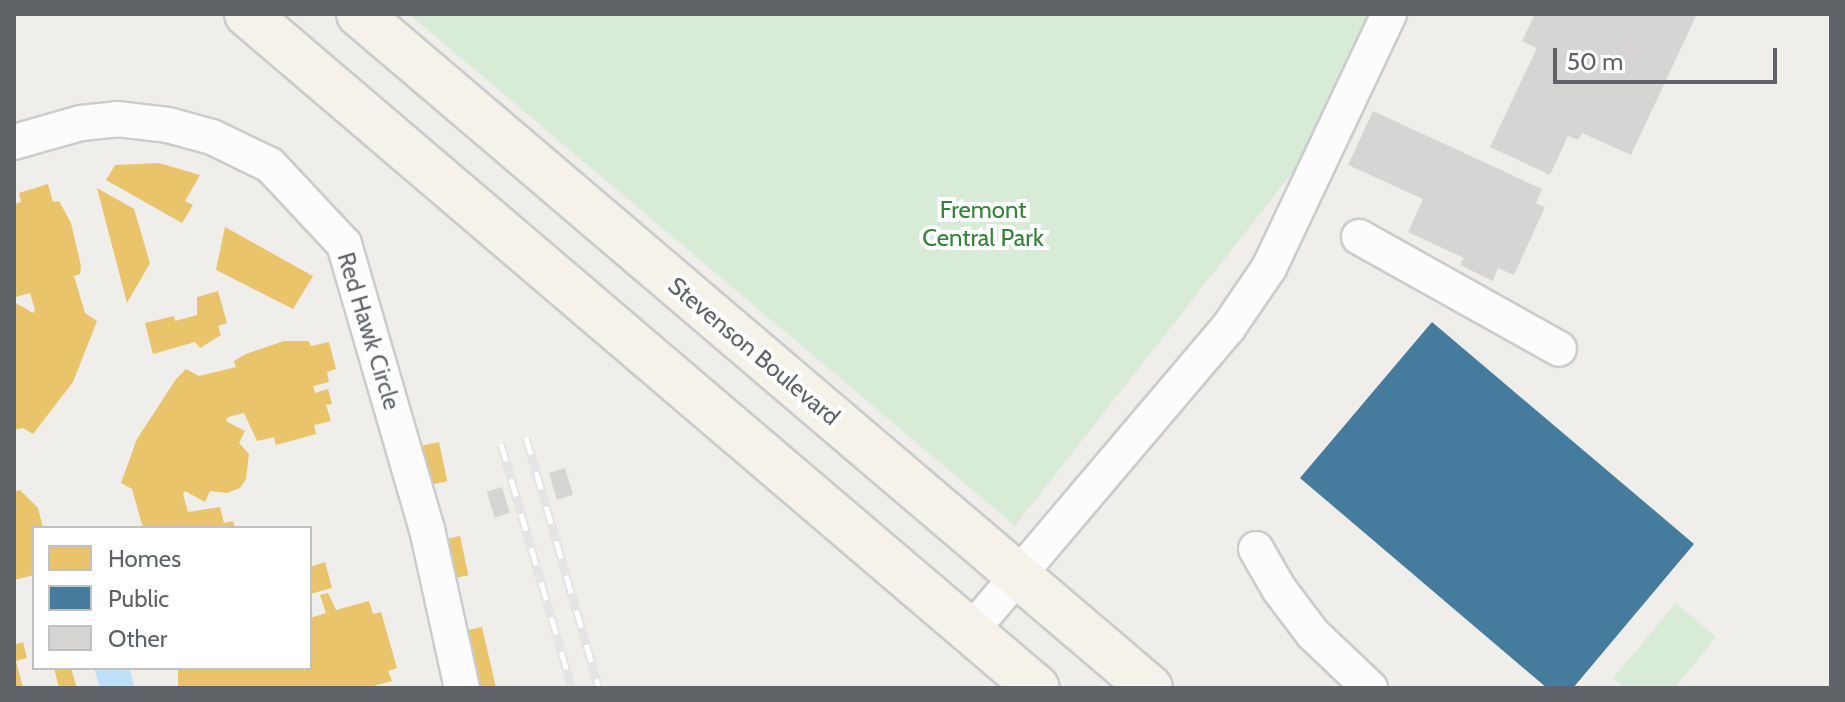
<!DOCTYPE html>
<style>
body{margin:0}
#map{position:relative;width:1845px;height:702px;overflow:hidden;background:#efeeea;font-family:Cabin,sans-serif}
div>[style]{position:absolute}
[style*='--x']{left:calc(var(--x)*1px);top:calc(var(--y)*1px);width:calc(var(--w)*1px);rotate:calc(var(--a)*1deg)}
.green>*{inset:0;background:#d8ebd6}
.water>*{inset:0;background:#bfe0f9}
.homes>*{inset:0;background:#e9c46a;transform-origin:0 0}
.public>*{inset:0;background:#457b9d}
.building>*{inset:0;background:#d6d5d3;transform-origin:0 0}
.roads{filter:drop-shadow(2px 0 #cbcccc) drop-shadow(-2px 0 #cbcccc) drop-shadow(0 2px #cbcccc) drop-shadow(0 -2px #cbcccc)}
.minor>*{height:34px;margin:-17px;padding:0 17px;transform-origin:17px;border-radius:17px;background:#fdfcfc}
.major>*{height:44px;margin:-22px;padding:0 22px;transform-origin:22px;border-radius:22px;background:#f4f2e9}
.rail>*{height:9px;margin-top:-4.5px;transform-origin:0;background:repeating-linear-gradient(90deg,#fff 0 18px,#e4e4e4 0 36px);box-sizing:border-box;border-block:2px solid #e4e4e4}
span{translate:-50% -50%;white-space:nowrap;text-align:center;line-height:1.15;-webkit-text-stroke:8px #fff;paint-order:stroke}
.park-label{font-size:24px;color:#348238}
.street-label{font-size:24px;color:#5f6368}
.frame{position:absolute;inset:0;border:16px solid #5f6368;pointer-events:none}
.legend{position:absolute;left:32px;top:526px;width:280px;height:144px;box-sizing:border-box;background:#fff;border:2px solid #bfc1c3;margin:0;padding:10px 14px;list-style:none;font-size:24px;color:#5f6368}
.legend li{display:flex;align-items:center;gap:16px;height:40px}
.legend b{width:40px;border:2px solid #bfc1c3}
.scale{position:absolute;left:1553px;top:48px;width:224px;height:36px;box-sizing:border-box;border:4px solid #5f6368;border-top:0;padding-left:10px;font-size:24px;line-height:28px;white-space:nowrap;color:#5f6368;-webkit-text-stroke:6px #fff;paint-order:stroke}
</style>
<div id="map">
<div class="green">
<i style="clip-path:polygon(409px 14px,1371px 14px,1302px 160px,1015px 526px)"></i>
<i style="clip-path:polygon(1676px 603px,1716px 637px,1675px 688px,1625px 688px,1613px 678px)"></i>
</div>
<div class="water">
<i style="clip-path:polygon(94px 668px,129px 668px,135px 688px,100px 688px)"></i>
</div>
<div class="homes">
<i style="clip-path:polygon(159px 163px,200px 175px,185px 201px,193px 205px,182px 223px,106px 180px,115px 165px)"></i>
<i style="clip-path:polygon(48px 184px,53px 202px,59px 201px,71px 223px,81px 266px,80px 274px,74px 276px,85px 313px,97px 321px,73px 382px,33px 434px,23px 428px,14px 430px,14px 302px,33px 313px,35px 310px,30px 293px,16px 297px,14px 291px,14px 204px,21px 202px,19px 193px)"></i>
<i style="clip-path:polygon(97px 188px,134px 209px,150px 263px,127px 303px)"></i>
<i style="clip-path:polygon(225px 227px,313px 276px,293px 309px,216px 270px)"></i>
<i style="clip-path:polygon(218px 291px,227px 323px,218px 326px,221px 335px,200px 348px,195px 342px,153px 354px,145px 323px,174px 316px,175px 321px,197px 315px,197px 297px)"></i>
<i style="clip-path:polygon(284px 341px,309px 341px,311px 346px,329px 342px,336px 369px,327px 372px,329px 382px,313px 386px,315px 393px,328px 389px,332px 404px,326px 405px,331px 421px,314px 425px,316px 434px,276px 445px,274px 437px,257px 441px,244px 413px,228px 417px,226px 421px,245px 431px,239px 443px,249px 454px,246px 479px,240px 488px,227px 493px,210px 491px,205px 502px,185px 491px,183px 494px,188px 512px,220px 507px,224px 523px,233px 521px,235px 528px,143px 528px,132px 489px,121px 483px,137px 439px,176px 379px,186px 369px,199px 376px,236px 367px,234px 361px,246px 354px)"></i>
<i style="left:439px;top:442px;width:40px;height:25px;rotate:78deg"></i>
<i style="clip-path:polygon(20px 490px,38px 508px,43px 528px,34px 528px,34px 575px,14px 580px,14px 492px)"></i>
<i style="left:460px;top:536px;width:40px;height:24px;rotate:78deg"></i>
<i style="clip-path:polygon(325px 562px,332px 588px,310px 594px,310px 567px)"></i>
<i style="clip-path:polygon(328px 593px,336px 610px,369px 601px,373px 614px,381px 612px,397px 668px,388px 671px,392px 681px,366px 688px,178px 688px,178px 668px,310px 668px,310px 618px,326px 613px,320px 595px)"></i>
<i style="left:482px;top:627px;width:63px;height:25px;rotate:77deg"></i>
<i style="clip-path:polygon(23px 642px,27px 658px,16px 661px,23px 688px,14px 688px,14px 645px)"></i>
<i style="clip-path:polygon(54px 668px,71px 668px,77px 688px,59px 688px)"></i>
</div>
<div class="public">
<i style="clip-path:polygon(1432px 322px,1694px 544px,1573px 688px,1547px 688px,1300px 478px)"></i>
</div>
<div class="building">
<i style="clip-path:polygon(1535px 14px,1697px 14px,1631px 155px,1582px 133px,1578px 140px,1568px 136px,1550px 175px,1490px 147px,1537px 48px,1522px 41px)"></i>
<i style="clip-path:polygon(1373px 111px,1542px 189px,1536px 203px,1545px 207px,1514px 275px,1498px 268px,1493px 281px,1460px 265px,1464px 258px,1408px 232px,1423px 199px,1348px 165px)"></i>
<i style="left:565px;top:468px;width:28px;height:17px;rotate:73deg"></i>
<i style="left:502px;top:487px;width:27px;height:16px;rotate:73deg"></i>
</div>
<div class="roads">
<div class="minor">
<i style="--x:14;--y:142;--w:70;--a:-15.8"></i>
<i style="--x:81;--y:123;--w:36;--a:-6"></i>
<i style="--x:117;--y:119;--w:51;--a:6.7"></i>
<i style="--x:168;--y:125;--w:46;--a:15.3"></i>
<i style="--x:212;--y:137;--w:64;--a:25.8"></i>
<i style="--x:270;--y:165;--w:108;--a:46.9"></i>
<i style="--x:344;--y:244;--w:297;--a:73.8"></i>
<i style="--x:427;--y:529;--w:163;--a:77.6"></i>
<i style="--x:1359;--y:237;--w:229;--a:29.2"></i>
<i style="--x:1256;--y:549;--w:46;--a:60.1"></i>
<i style="--x:1279;--y:589;--w:56;--a:52.9"></i>
<i style="--x:1313;--y:634;--w:79;--a:43.5"></i>
<i style="--x:970;--y:632;--w:399;--a:-49.7"></i>
<i style="--x:1228;--y:328;--w:73;--a:-55.7"></i>
<i style="--x:1269;--y:268;--w:281;--a:-64.7"></i>
</div>
<div class="major">
<i style="--x:247;--y:14;--w:1038;--a:40.47"></i>
<i style="--x:359;--y:14;--w:1039;--a:40.43"></i>
</div>
</div>
<div class="rail">
<i style="--x:526;--y:437;--w:261;--a:73.8"></i>
<i style="--x:501;--y:444;--w:254;--a:73.8"></i>
</div>
<div class="park-label">
<span style="left:983px;top:224px">Fremont<br>Central Park</span>
</div>
<div class="street-label">
<span style="left:369px;top:331px;rotate:73deg">Red Hawk Circle</span>
<span style="left:754px;top:351px;rotate:40deg">Stevenson Boulevard</span>
</div>
<div class="frame"></div>
<ul class="legend">
<li><b style="height:22px;background:#e9c46a"></b>Homes</li>
<li><b style="height:22px;background:#457b9d"></b>Public</li>
<li><b style="height:22px;background:#d6d5d3"></b>Other</li>
</ul>
<div class="scale">50 m</div>
</div>
